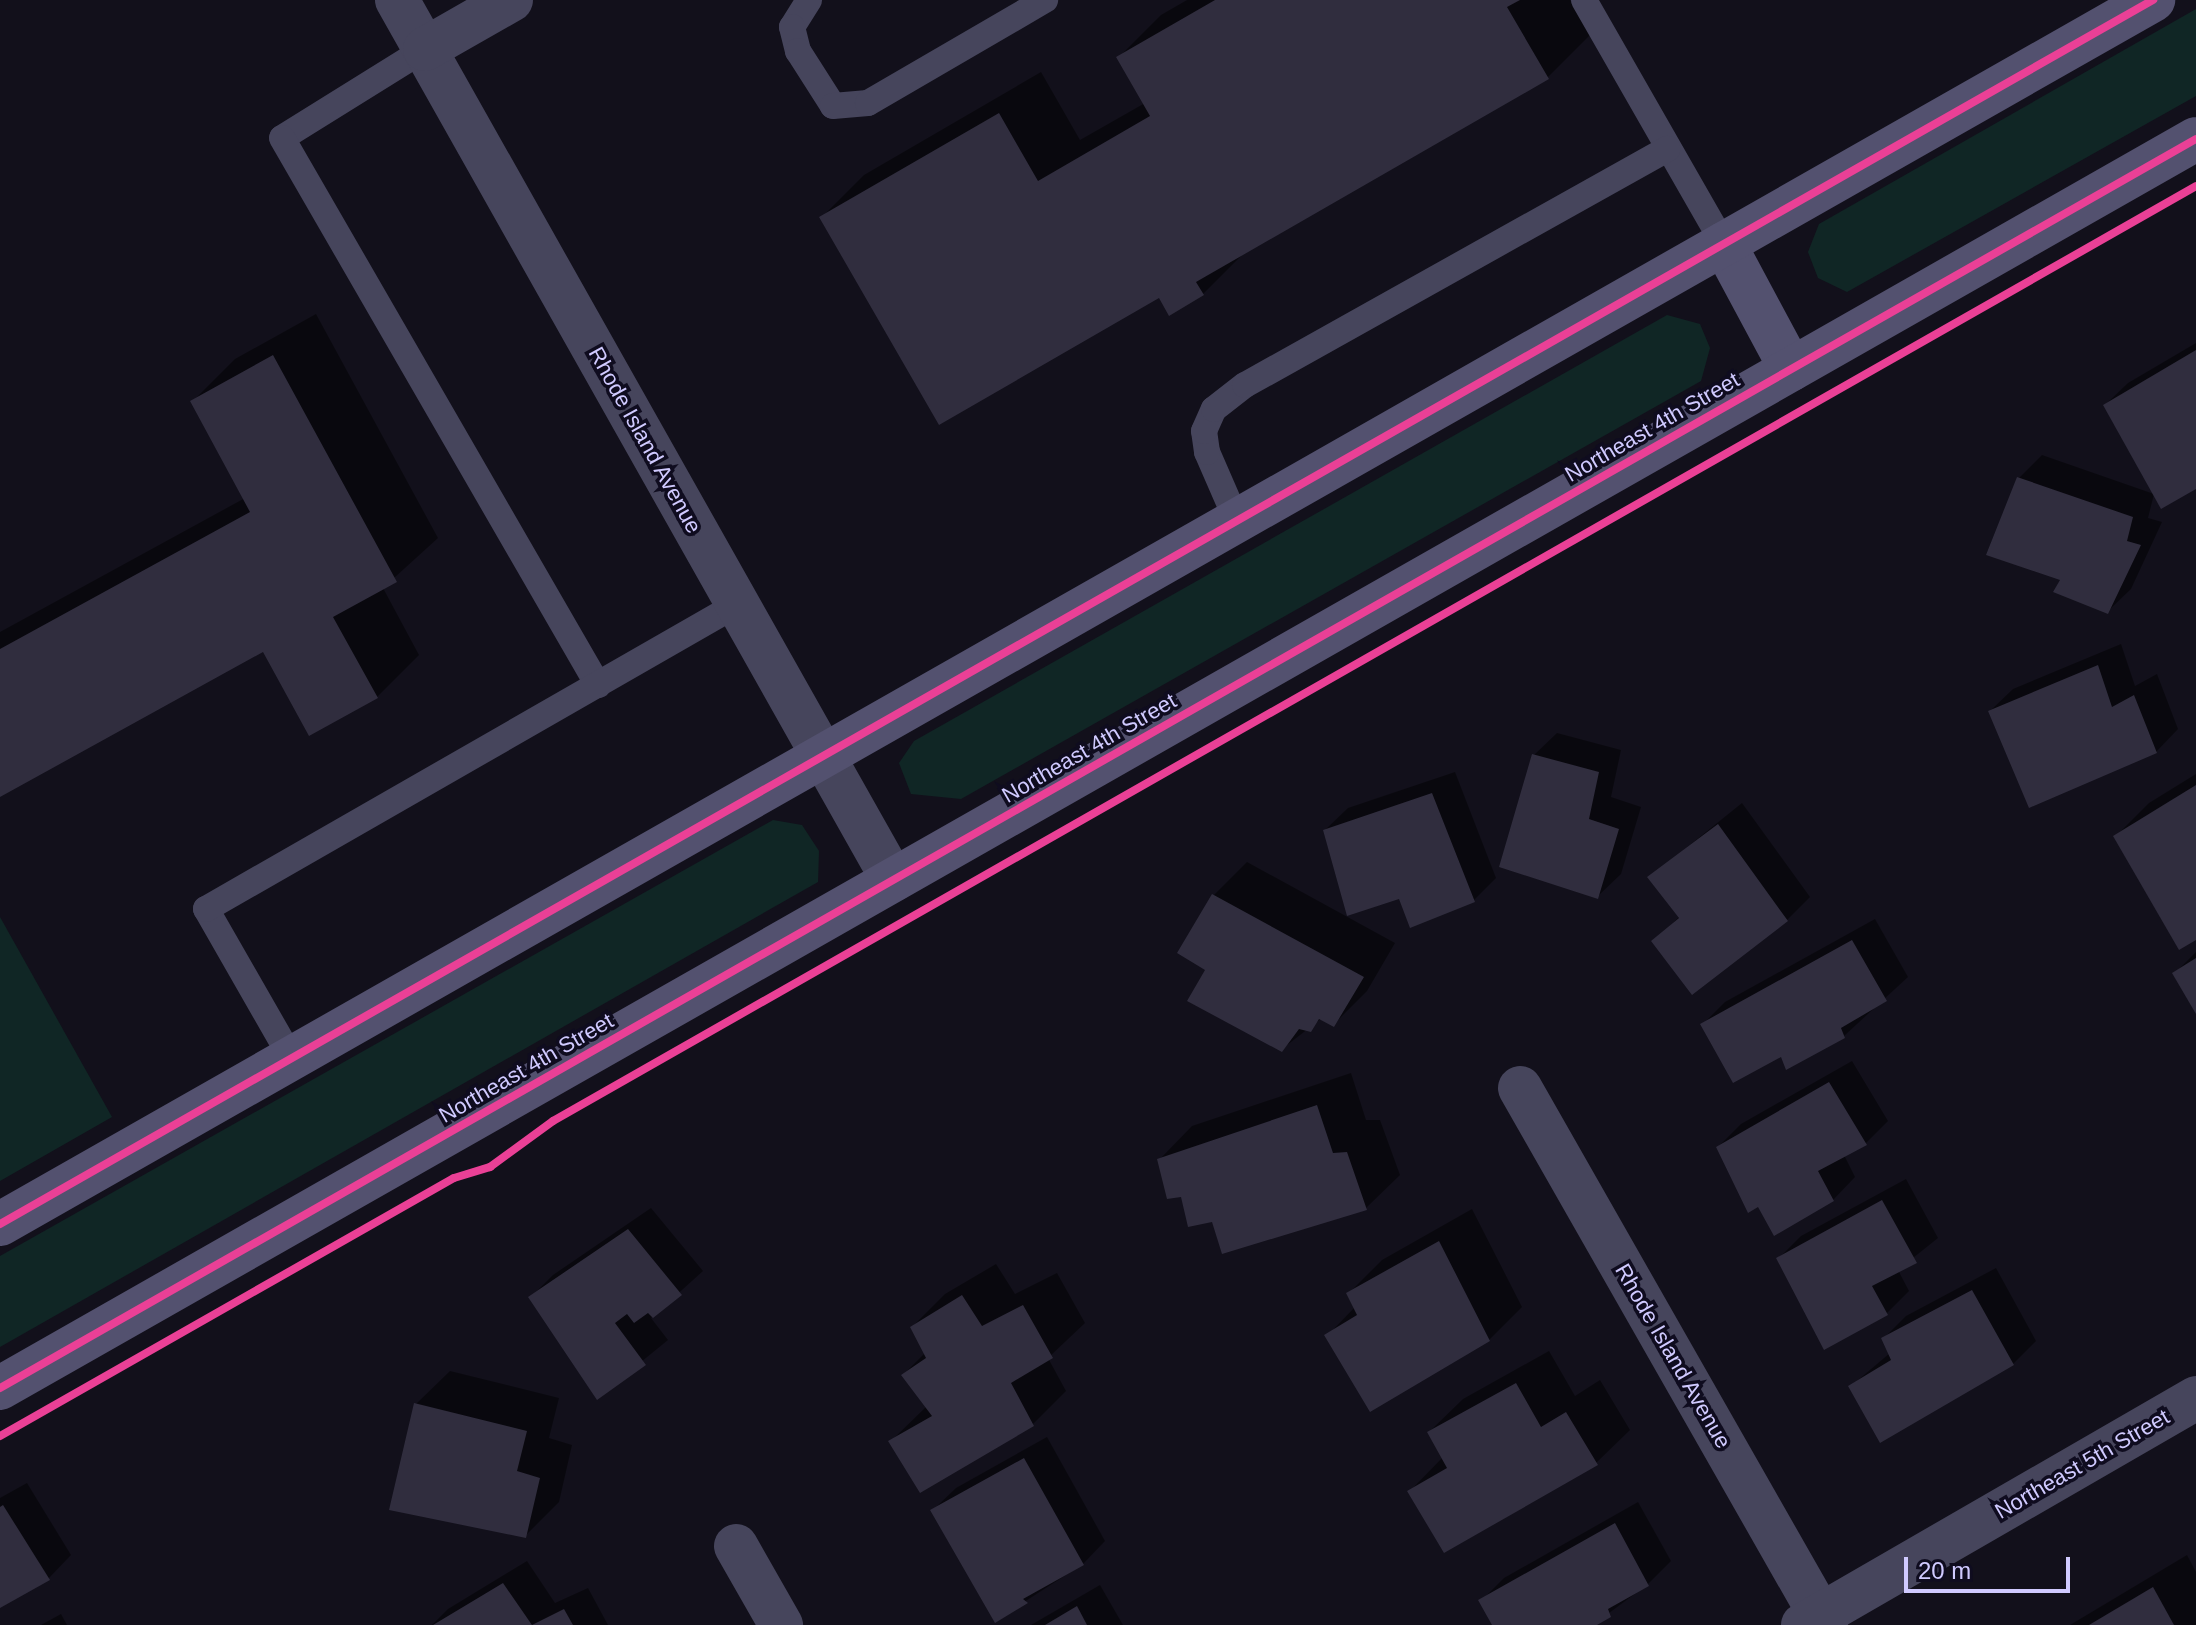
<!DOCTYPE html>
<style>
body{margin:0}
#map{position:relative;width:2196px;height:1625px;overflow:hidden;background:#12101b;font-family:Helvetica,sans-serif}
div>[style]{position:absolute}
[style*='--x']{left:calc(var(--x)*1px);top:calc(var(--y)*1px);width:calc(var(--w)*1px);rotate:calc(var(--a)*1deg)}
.green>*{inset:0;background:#102625}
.shadow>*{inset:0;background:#0007}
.building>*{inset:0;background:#302d3e}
.service>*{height:26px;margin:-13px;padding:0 13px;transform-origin:13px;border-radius:13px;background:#46455c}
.minor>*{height:44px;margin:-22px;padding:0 22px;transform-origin:22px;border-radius:22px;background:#46455c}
.secondary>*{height:44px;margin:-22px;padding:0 22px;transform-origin:22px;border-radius:22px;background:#53516f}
.cycleway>*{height:8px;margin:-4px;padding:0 4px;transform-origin:4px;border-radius:4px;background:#ea4096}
span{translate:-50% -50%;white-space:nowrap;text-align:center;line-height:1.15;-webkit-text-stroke:7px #0f0c1f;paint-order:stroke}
.street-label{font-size:22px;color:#d0caff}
.scale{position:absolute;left:1904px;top:1557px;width:166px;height:36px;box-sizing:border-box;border:4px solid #d0caff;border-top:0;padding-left:10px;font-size:24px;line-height:28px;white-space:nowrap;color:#d0caff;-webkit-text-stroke:6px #0f0c1f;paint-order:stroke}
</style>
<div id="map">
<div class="green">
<i style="clip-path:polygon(2196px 9px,2196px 96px,1847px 292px,1818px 278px,1808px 252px,1819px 224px)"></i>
<i style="clip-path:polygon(1667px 315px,1700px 324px,1710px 348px,1701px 381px,961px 799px,911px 794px,899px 763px,914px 741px)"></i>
<i style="clip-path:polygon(773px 820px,802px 825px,819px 851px,818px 882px,0 1347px,0 1256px)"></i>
<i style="clip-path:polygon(0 917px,112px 1117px,0 1181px)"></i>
</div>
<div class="shadow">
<i style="clip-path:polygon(1187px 0,1570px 0,1590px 35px,1548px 77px,1246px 251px,1203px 294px,1160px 296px,822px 217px,864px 175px,1041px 72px,1080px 140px,1145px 103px,1119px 57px,1161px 15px)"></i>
<i style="clip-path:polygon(316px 314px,438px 538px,383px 588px,419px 655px,377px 697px,264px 649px,0 794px,0 632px,245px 498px,192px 402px,235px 359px)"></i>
<i style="clip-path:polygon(2196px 343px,2196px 487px,2105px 405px,2128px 383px)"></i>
<i style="clip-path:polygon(2042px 455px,2154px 494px,2148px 518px,2162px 522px,2131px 589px,2108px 611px,2019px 478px)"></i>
<i style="clip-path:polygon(2121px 644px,2135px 686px,2157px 674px,2178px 729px,2156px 752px,1990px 711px,2013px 689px)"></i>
<i style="clip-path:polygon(1557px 733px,1621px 750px,1611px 797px,1641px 807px,1621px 874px,1598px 896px,1534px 755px)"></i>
<i style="clip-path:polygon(1455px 772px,1496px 878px,1474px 900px,1400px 897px,1325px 830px,1348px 808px)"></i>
<i style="clip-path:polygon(2196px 774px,2196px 938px,2116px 836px,2149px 803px)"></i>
<i style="clip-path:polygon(1742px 803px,1810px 897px,1787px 920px,1654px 942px,1680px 916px,1650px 877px)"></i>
<i style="clip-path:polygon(1247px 862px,1395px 943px,1367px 991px,1333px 1025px,1322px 1018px,1282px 1049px,1207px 969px,1179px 953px,1214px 895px)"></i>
<i style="clip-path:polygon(1875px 919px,1908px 977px,1844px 1036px,1782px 1054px,1702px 1025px,1725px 1002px)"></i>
<i style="clip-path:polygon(2196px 952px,2196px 1010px,2174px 974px)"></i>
<i style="clip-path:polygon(1852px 1061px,1888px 1121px,1865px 1144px,1844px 1155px,1855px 1177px,1833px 1200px,1759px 1204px,1718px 1147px,1741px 1124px)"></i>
<i style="clip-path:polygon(1351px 1073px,1366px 1120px,1380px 1120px,1400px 1175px,1366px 1208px,1214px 1220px,1183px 1194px,1159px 1160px,1192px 1126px)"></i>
<i style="clip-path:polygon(1906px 1179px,1938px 1238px,1898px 1270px,1909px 1291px,1886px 1314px,1778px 1259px,1801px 1236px)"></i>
<i style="clip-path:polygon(651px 1208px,703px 1271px,651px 1318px,668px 1340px,598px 1397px,530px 1298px,553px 1275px)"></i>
<i style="clip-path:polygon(1472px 1209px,1522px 1307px,1489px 1340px,1327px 1336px,1355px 1307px,1348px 1294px,1382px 1260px)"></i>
<i style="clip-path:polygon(996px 1264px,1015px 1294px,1057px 1273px,1085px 1323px,1048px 1358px,1066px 1391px,1033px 1424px,920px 1490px,891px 1441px,927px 1406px,903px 1375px,926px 1352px,912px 1327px,945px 1294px)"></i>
<i style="clip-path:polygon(1996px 1268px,2036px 1341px,2013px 1364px,1851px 1386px,1890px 1353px,1883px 1339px,1906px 1316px)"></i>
<i style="clip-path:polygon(1549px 1351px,1575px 1396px,1600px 1380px,1630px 1430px,1596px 1463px,1409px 1492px,1443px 1457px,1429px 1432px,1463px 1399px)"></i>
<i style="clip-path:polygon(450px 1371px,559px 1398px,549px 1438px,572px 1445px,559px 1502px,525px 1536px,416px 1404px)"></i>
<i style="clip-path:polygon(1047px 1437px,1105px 1541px,1083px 1564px,996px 1620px,933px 1510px,956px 1488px)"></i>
<i style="clip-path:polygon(27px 1483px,71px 1555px,49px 1578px,0 1606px,0 1498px)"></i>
<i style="clip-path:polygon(1638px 1502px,1671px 1561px,1648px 1584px,1593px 1625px,1494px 1625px,1481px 1601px,1504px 1578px)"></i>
<i style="clip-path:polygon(2187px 1555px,2196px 1572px,2196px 1625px,2070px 1625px)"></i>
<i style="clip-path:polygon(527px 1561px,555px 1603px,588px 1588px,608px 1625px,432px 1625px,448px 1609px)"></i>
<i style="clip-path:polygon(1100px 1585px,1123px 1625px,1031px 1625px)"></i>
<i style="clip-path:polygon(61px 1614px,67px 1625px,41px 1625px)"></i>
</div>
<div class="building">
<i style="clip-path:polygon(1215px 0,1520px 0,1507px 7px,1549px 79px,1196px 282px,1204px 295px,1169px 316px,1159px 298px,939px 425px,819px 217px,999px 113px,1038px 181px,1150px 116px,1116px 57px)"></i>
<i style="clip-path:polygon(2196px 350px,2196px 489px,2161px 509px,2103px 405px)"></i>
<i style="clip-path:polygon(273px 355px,397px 582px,333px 617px,378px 698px,309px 736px,263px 652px,0 797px,0 649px,250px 512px,190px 401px)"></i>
<i style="clip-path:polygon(2017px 477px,2133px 517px,2127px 541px,2141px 545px,2108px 614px,2053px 592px,2060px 580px,1986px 555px)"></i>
<i style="clip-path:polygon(2098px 665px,2112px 707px,2134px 695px,2157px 753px,2029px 808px,1988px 711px)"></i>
<i style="clip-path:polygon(1532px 754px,1599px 772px,1589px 819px,1619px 829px,1598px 899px,1499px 867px)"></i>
<i style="clip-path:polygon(2196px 785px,2196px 940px,2179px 950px,2113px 836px)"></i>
<i style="clip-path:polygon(1432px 793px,1475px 902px,1410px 928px,1399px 899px,1347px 916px,1323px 830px)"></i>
<i style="clip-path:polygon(1718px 824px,1788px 921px,1692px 995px,1651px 941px,1679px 918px,1647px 877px)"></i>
<i style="clip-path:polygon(1212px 894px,1364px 977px,1334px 1027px,1319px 1019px,1311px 1032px,1299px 1029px,1282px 1052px,1187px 1001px,1205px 970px,1177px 953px)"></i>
<i style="clip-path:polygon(1852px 940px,1887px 1001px,1841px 1028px,1845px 1038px,1786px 1070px,1781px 1057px,1733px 1083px,1700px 1024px)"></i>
<i style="clip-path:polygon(2196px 958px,2196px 1014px,2172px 973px)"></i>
<i style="clip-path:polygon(1829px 1082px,1867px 1145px,1818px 1171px,1834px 1201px,1774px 1236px,1758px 1207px,1748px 1213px,1716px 1147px)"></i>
<i style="clip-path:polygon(1317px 1105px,1333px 1153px,1347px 1152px,1367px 1210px,1222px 1254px,1212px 1222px,1188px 1227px,1181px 1197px,1167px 1199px,1157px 1159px)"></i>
<i style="clip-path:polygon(1882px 1200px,1917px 1263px,1872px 1286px,1888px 1315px,1824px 1350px,1776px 1258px)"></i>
<i style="clip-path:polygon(628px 1229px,682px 1295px,653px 1318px,648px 1313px,634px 1323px,627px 1314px,615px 1323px,646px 1365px,597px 1400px,528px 1297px)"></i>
<i style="clip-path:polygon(1439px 1241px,1490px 1341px,1370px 1412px,1324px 1335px,1357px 1315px,1346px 1293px)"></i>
<i style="clip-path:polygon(1972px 1290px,2014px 1365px,1880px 1443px,1848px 1386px,1891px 1360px,1881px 1338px)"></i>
<i style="clip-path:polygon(962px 1295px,982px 1326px,1023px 1305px,1053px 1358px,1011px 1383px,1034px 1426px,920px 1493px,888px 1441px,932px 1416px,901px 1375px,926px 1358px,910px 1327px)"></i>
<i style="clip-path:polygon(1516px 1383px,1541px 1427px,1566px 1412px,1598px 1465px,1444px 1553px,1407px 1491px,1447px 1468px,1427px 1432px)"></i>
<i style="clip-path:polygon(414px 1403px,527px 1431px,517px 1471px,540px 1478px,526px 1538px,389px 1510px)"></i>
<i style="clip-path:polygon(1024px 1458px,1084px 1565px,1023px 1599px,1028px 1603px,995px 1623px,930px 1510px)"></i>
<i style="clip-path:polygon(3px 1505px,50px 1580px,0 1608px,0 1507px)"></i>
<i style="clip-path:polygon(1615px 1523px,1649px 1586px,1608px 1609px,1611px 1617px,1597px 1625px,1492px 1625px,1478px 1600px)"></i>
<i style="clip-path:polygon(503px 1583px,532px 1625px,564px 1609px,573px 1625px,433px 1625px)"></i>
<i style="clip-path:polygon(2153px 1587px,2174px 1625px,2089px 1625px)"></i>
<i style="clip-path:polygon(1077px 1606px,1087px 1625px,1045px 1625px)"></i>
</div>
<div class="service">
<i style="--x:809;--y:0;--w:32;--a:122"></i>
<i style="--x:792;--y:27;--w:25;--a:76"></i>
<i style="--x:798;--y:51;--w:65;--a:57.5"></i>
<i style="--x:833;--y:106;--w:35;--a:-5"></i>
<i style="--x:868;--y:103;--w:205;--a:-30.2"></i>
<i style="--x:1584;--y:0;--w:281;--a:60.2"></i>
<i style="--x:425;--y:49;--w:168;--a:148.1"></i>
<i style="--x:282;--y:138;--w:632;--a:59.99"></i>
<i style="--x:1237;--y:521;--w:75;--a:-113.5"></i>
<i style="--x:1207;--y:452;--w:21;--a:-98"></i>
<i style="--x:1204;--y:431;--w:24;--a:-66"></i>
<i style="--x:1214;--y:409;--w:39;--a:-38"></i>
<i style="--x:1245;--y:385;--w:484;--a:-29.2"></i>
<i style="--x:292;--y:1059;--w:173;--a:-119.8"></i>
<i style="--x:206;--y:909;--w:613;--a:-29.83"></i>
</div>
<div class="minor">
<i style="--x:397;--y:0;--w:1010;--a:60.59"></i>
<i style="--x:425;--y:49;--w:99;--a:-29.7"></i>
<i style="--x:1520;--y:1088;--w:618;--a:60.32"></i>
<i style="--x:736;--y:1546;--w:91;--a:60.3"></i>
<i style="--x:1803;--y:1625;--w:454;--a:-30"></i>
</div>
<div class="secondary">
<i style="--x:1724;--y:244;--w:142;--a:61.8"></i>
<i style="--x:0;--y:1224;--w:2477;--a:-29.62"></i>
<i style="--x:0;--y:1388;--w:2526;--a:-29.63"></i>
</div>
<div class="cycleway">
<i style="--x:0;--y:1224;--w:2477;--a:-29.62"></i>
<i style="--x:0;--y:1388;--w:2526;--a:-29.63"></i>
<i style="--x:0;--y:1436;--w:522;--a:-29.61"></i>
<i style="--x:454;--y:1178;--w:38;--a:-17"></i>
<i style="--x:490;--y:1167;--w:78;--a:-36.1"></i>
<i style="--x:553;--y:1121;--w:1890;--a:-29.64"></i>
</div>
<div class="street-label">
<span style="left:1652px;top:427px;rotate:-30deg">Northeast 4th Street</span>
<span style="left:645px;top:440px;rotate:61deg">Rhode Island Avenue</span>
<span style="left:1089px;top:748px;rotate:-30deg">Northeast 4th Street</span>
<span style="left:526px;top:1068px;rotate:-30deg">Northeast 4th Street</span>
<span style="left:1673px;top:1356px;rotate:60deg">Rhode Island Avenue</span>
<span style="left:2082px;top:1464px;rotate:-30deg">Northeast 5th Street</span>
</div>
<div class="scale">20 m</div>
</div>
